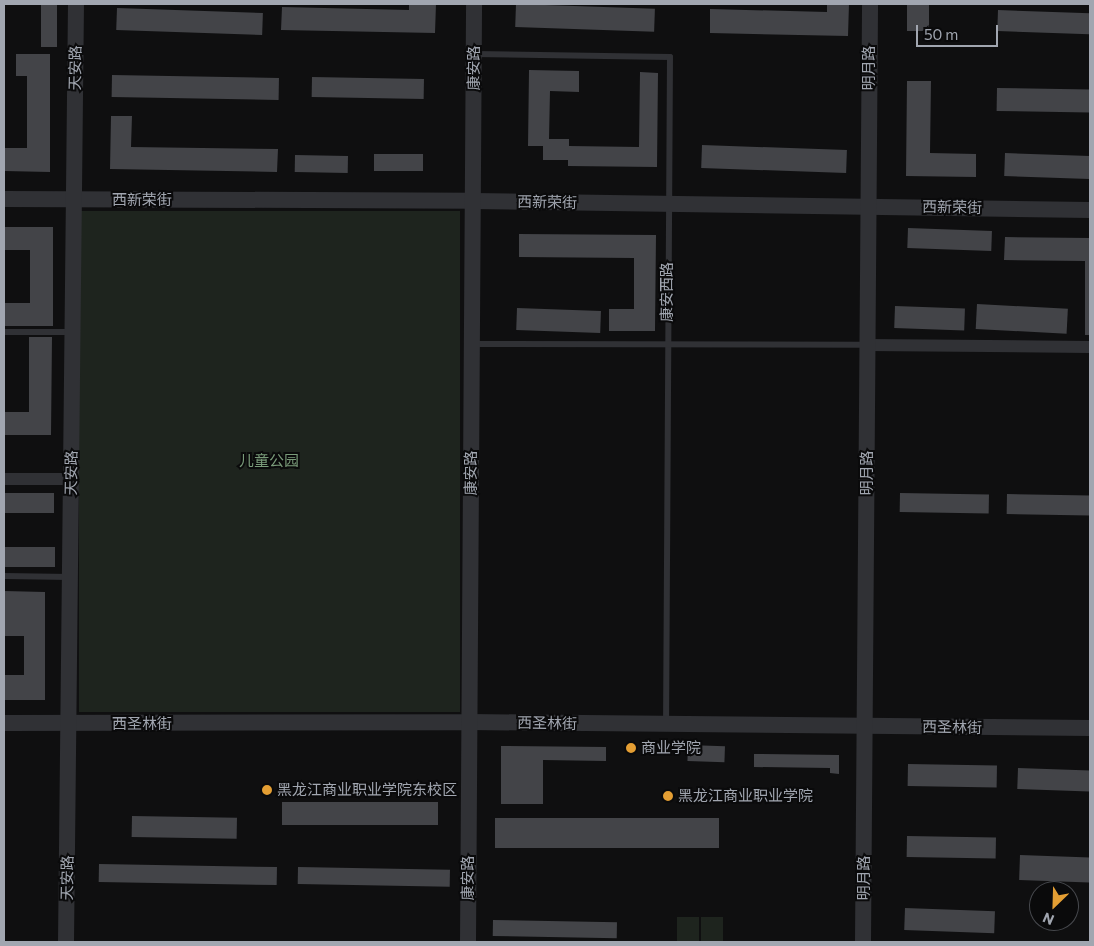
<!DOCTYPE html>
<meta charset="utf-8">
<style>
body{margin:0}
#map{position:relative;width:1094px;height:946px;overflow:hidden;background:#0f0f10;font-family:Commissioner,"Noto Sans SC",sans-serif}
div>[style]{position:absolute}
[style*='--x']{left:calc(var(--x)*1px);top:calc(var(--y)*1px);width:calc(var(--w)*1px);rotate:calc(var(--a)*1deg)}
.green>*{inset:0;background:#1e241e;transform-origin:0 0}
.building>*{inset:0;background:#434448;transform-origin:0 0}
.service>*{height:6px;margin:-3px;padding:0 3px;transform-origin:3px;border-radius:3px;background:#303135}
.minor>*{height:12px;margin:-6px;padding:0 6px;transform-origin:6px;border-radius:6px;background:#303135}
.tertiary>*{height:16px;margin:-8px;padding:0 8px;transform-origin:8px;border-radius:8px;background:#303135}
.dots>*{width:14px;height:14px;translate:-50% -50%;box-sizing:border-box;border:2px solid #0a0a0b;border-radius:50%}
span{translate:-50% -50%;white-space:nowrap;text-align:center;line-height:1.15;-webkit-text-stroke:4px #0a0a0b;paint-order:stroke}
.street-label{font-size:15px;color:#a1a6b0}
.park-label{font-size:15px;color:#799a79}
.poi-label{font-size:15px;color:#a1a6b0}
.left{translate:0 -50%;text-align:left}
.frame{position:absolute;inset:0;border:5px solid #a1a6b0;pointer-events:none}
.north{position:absolute;left:1029px;top:881px;width:50px;height:50px;box-sizing:border-box;background:#0a0a0b;border:1px solid #46484d;border-radius:50%;rotate:204deg;font-size:14px;font-weight:700;line-height:20px;text-align:center;color:#a1a6b0}
.north::after{content:'';display:block;margin:auto;width:18px;height:22px;background:#e49e33;clip-path:polygon(50% 0,100% 100%,50% 72%,0 100%)}
.scale{position:absolute;left:916px;top:25px;width:82px;height:22px;box-sizing:border-box;border:2px solid #a1a6b0;border-top:0;padding-left:6px;font-size:15px;line-height:18px;white-space:nowrap;color:#a1a6b0;-webkit-text-stroke:4px #0a0a0b;paint-order:stroke}
</style>
<div id="map">
<div class="green">
<i style="left:79px;top:211px;width:381px;height:501px"></i>
<i style="left:677px;top:917px;width:22px;height:25px"></i>
<i style="left:701px;top:917px;width:22px;height:25px"></i>
</div>
<div class="building">
<i style="left:41px;top:4px;width:16px;height:43px"></i>
<i style="clip-path:polygon(409px 4px,436px 4px,435px 33px,281px 30px,282px 7px,409px 10px)"></i>
<i style="left:516px;top:4px;width:139px;height:23px;rotate:2deg"></i>
<i style="clip-path:polygon(827px 4px,849px 4px,848px 36px,710px 33px,710px 9px,827px 12px)"></i>
<i style="left:907px;top:4px;width:22px;height:27px"></i>
<i style="left:117px;top:8px;width:146px;height:22px;rotate:2deg"></i>
<i style="left:998px;top:10px;width:92px;height:21px;rotate:2deg"></i>
<i style="clip-path:polygon(16px 54px,50px 54px,50px 172px,4px 171px,4px 148px,27px 148px,27px 76px,16px 76px)"></i>
<i style="clip-path:polygon(529px 70px,579px 71px,579px 92px,550px 91px,549px 139px,569px 139px,569px 146px,639px 147px,640px 72px,658px 73px,657px 167px,568px 166px,568px 160px,543px 160px,543px 146px,528px 146px)"></i>
<i style="left:112px;top:75px;width:167px;height:22px;rotate:1deg"></i>
<i style="left:312px;top:77px;width:112px;height:20px;rotate:1deg"></i>
<i style="clip-path:polygon(907px 81px,931px 81px,930px 153px,976px 154px,976px 177px,906px 176px)"></i>
<i style="left:997px;top:88px;width:93px;height:23px;rotate:1deg"></i>
<i style="clip-path:polygon(111px 116px,132px 116px,131px 147px,278px 149px,277px 172px,110px 169px)"></i>
<i style="left:702px;top:145px;width:145px;height:23px;rotate:2deg"></i>
<i style="left:1005px;top:153px;width:85px;height:23px;rotate:2deg"></i>
<i style="left:374px;top:154px;width:49px;height:17px"></i>
<i style="left:295px;top:155px;width:53px;height:17px;rotate:1deg"></i>
<i style="clip-path:polygon(4px 227px,53px 227px,53px 326px,4px 326px,4px 303px,30px 303px,30px 250px,4px 250px)"></i>
<i style="left:908px;top:228px;width:84px;height:20px;rotate:2deg"></i>
<i style="clip-path:polygon(519px 234px,656px 235px,655px 331px,609px 331px,609px 309px,634px 309px,634px 258px,519px 257px)"></i>
<i style="clip-path:polygon(1005px 237px,1090px 238px,1090px 335px,1085px 335px,1085px 261px,1004px 260px)"></i>
<i style="left:977px;top:304px;width:91px;height:25px;rotate:3deg"></i>
<i style="left:895px;top:306px;width:70px;height:22px;rotate:2deg"></i>
<i style="left:517px;top:308px;width:84px;height:22px;rotate:2deg"></i>
<i style="clip-path:polygon(29px 337px,52px 337px,51px 435px,4px 435px,4px 412px,29px 412px)"></i>
<i style="left:4px;top:493px;width:50px;height:20px"></i>
<i style="left:900px;top:493px;width:89px;height:19px;rotate:1deg"></i>
<i style="left:1007px;top:494px;width:83px;height:20px;rotate:1deg"></i>
<i style="left:4px;top:547px;width:51px;height:20px"></i>
<i style="clip-path:polygon(4px 591px,45px 592px,45px 700px,4px 700px,4px 675px,24px 675px,24px 636px,4px 636px)"></i>
<i style="left:688px;top:745px;width:37px;height:16px;rotate:2deg"></i>
<i style="clip-path:polygon(501px 746px,606px 747px,606px 761px,543px 760px,543px 804px,501px 804px)"></i>
<i style="clip-path:polygon(754px 754px,839px 755px,839px 774px,830px 773px,830px 768px,754px 767px)"></i>
<i style="left:908px;top:764px;width:89px;height:22px;rotate:1deg"></i>
<i style="left:1018px;top:768px;width:72px;height:21px;rotate:2deg"></i>
<i style="left:282px;top:802px;width:156px;height:23px"></i>
<i style="left:132px;top:816px;width:105px;height:21px;rotate:1deg"></i>
<i style="left:719px;top:818px;width:30px;height:224px;rotate:90deg"></i>
<i style="left:907px;top:836px;width:89px;height:21px;rotate:1deg"></i>
<i style="left:1020px;top:855px;width:70px;height:25px;rotate:2deg"></i>
<i style="left:99px;top:864px;width:178px;height:18px;rotate:1deg"></i>
<i style="left:298px;top:867px;width:152px;height:17px;rotate:1deg"></i>
<i style="left:905px;top:908px;width:90px;height:22px;rotate:2deg"></i>
<i style="left:493px;top:920px;width:124px;height:16px;rotate:1deg"></i>
</div>
<div class="service">
<i style="--x:474;--y:54;--w:196;--a:0.9"></i>
<i style="--x:670;--y:57;--w:666;--a:90.34"></i>
<i style="--x:4;--y:332;--w:68;--a:0"></i>
<i style="--x:474;--y:344;--w:392;--a:0.1"></i>
<i style="--x:4;--y:576;--w:66;--a:0.9"></i>
</div>
<div class="minor">
<i style="--x:867;--y:345;--w:223;--a:0.5"></i>
<i style="--x:4;--y:479;--w:67;--a:0"></i>
</div>
<div class="tertiary">
<i style="--x:4;--y:199;--w:469;--a:0.2"></i>
<i style="--x:473;--y:201;--w:617;--a:0.84"></i>
<i style="--x:4;--y:723;--w:465;--a:-0.1"></i>
<i style="--x:469;--y:722;--w:621;--a:0.55"></i>
<i style="--x:66;--y:942;--w:938;--a:-89.39"></i>
<i style="--x:468;--y:942;--w:938;--a:-89.63"></i>
<i style="--x:863;--y:942;--w:938;--a:-89.57"></i>
</div>
<div class="dots">
<i style="left:631px;top:748px;background:#e49e33"></i>
<i style="left:267px;top:790px;background:#e49e33"></i>
<i style="left:668px;top:796px;background:#e49e33"></i>
</div>
<div class="street-label">
<span style="left:75px;top:68px;rotate:-89deg">天安路</span>
<span style="left:474px;top:68px;rotate:-90deg">康安路</span>
<span style="left:869px;top:68px;rotate:-90deg">明月路</span>
<span style="left:142px;top:200px">西新荣街</span>
<span style="left:547px;top:202px;rotate:1deg">西新荣街</span>
<span style="left:952px;top:207px;rotate:1deg">西新荣街</span>
<span style="left:667px;top:292px;rotate:-90deg">康安西路</span>
<span style="left:71px;top:473px;rotate:-89deg">天安路</span>
<span style="left:471px;top:473px;rotate:-90deg">康安路</span>
<span style="left:867px;top:473px;rotate:-90deg">明月路</span>
<span style="left:547px;top:723px;rotate:1deg">西圣林街</span>
<span style="left:142px;top:724px">西圣林街</span>
<span style="left:952px;top:727px;rotate:1deg">西圣林街</span>
<span style="left:67px;top:878px;rotate:-89deg">天安路</span>
<span style="left:468px;top:878px;rotate:-90deg">康安路</span>
<span style="left:864px;top:878px;rotate:-90deg">明月路</span>
</div>
<div class="park-label">
<span style="left:269px;top:461px">儿童公园</span>
</div>
<div class="poi-label">
<span class="left" style="left:641px;top:748px">商业学院</span>
<span class="left" style="left:277px;top:790px">黑龙江商业职业学院东校区</span>
<span class="left" style="left:678px;top:796px">黑龙江商业职业学院</span>
</div>
<div class="frame"></div>
<div class="north">N</div>
<div class="scale">50 m</div>
</div>
